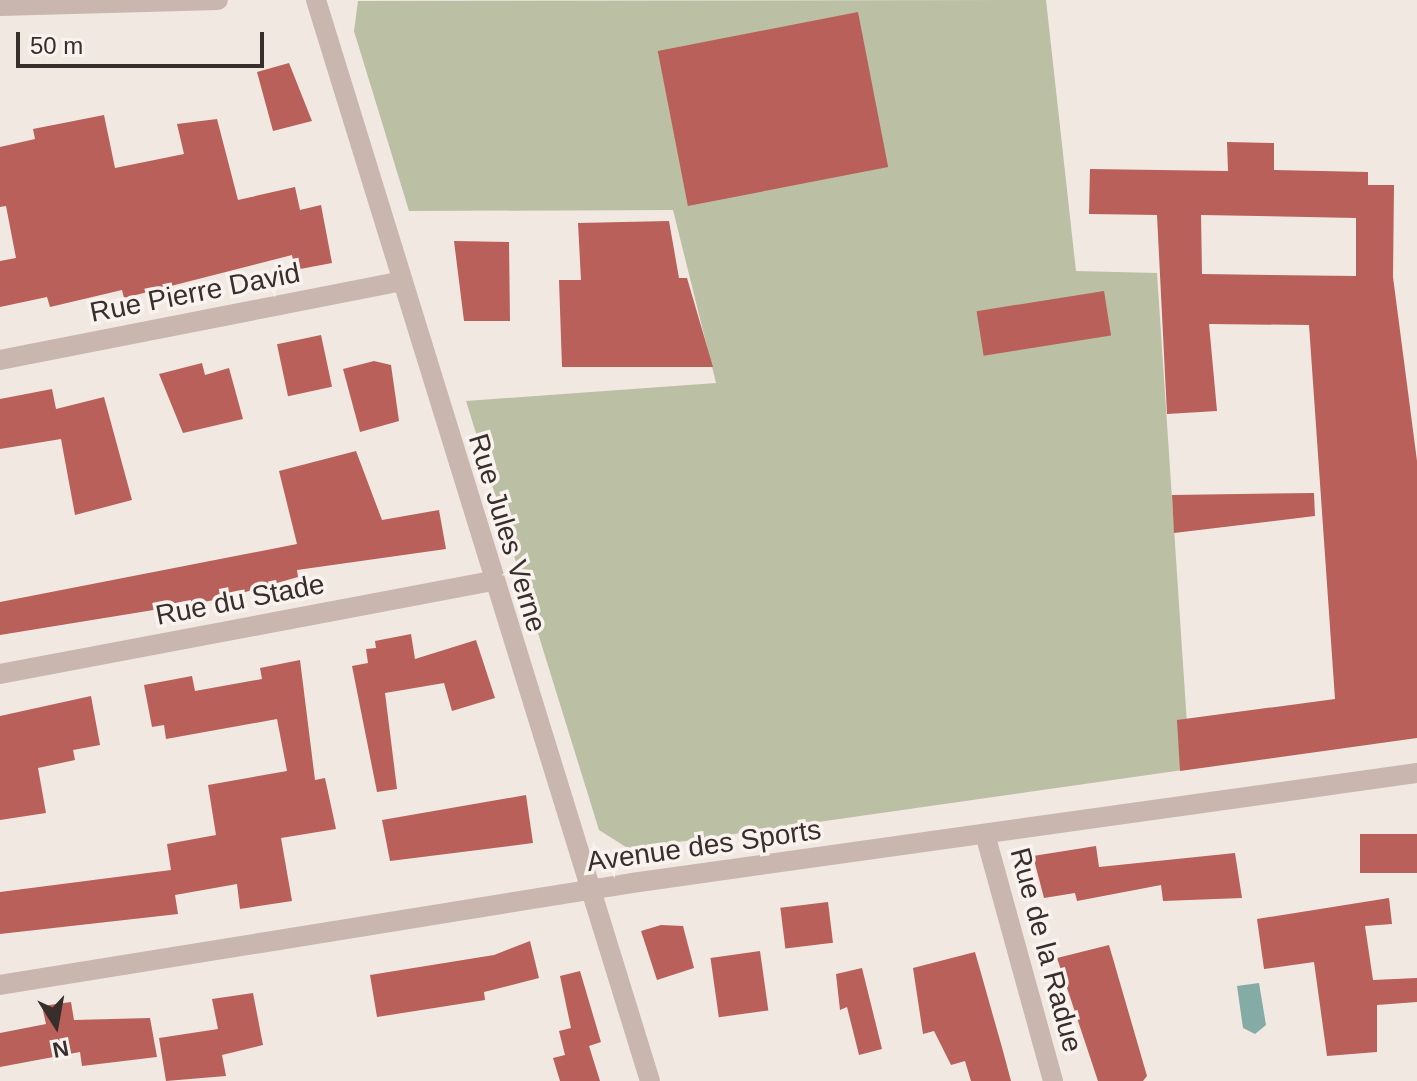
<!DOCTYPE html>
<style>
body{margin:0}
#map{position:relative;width:1417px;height:1081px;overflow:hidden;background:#f1e8e2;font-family:Helvetica,sans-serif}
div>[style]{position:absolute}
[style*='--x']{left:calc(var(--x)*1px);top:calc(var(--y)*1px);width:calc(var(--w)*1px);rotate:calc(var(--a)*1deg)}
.green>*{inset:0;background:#bbbfa4}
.water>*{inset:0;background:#84aba6}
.building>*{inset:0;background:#b86059;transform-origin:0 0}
.street>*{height:20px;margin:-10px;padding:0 10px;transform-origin:10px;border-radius:10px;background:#c8b6af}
span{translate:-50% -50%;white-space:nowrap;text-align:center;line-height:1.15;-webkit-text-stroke:7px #f9f2ef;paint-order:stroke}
.street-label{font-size:28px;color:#382e2c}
.north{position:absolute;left:16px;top:985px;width:80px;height:80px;-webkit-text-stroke:6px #f9f2ef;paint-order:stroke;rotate:169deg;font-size:22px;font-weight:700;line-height:32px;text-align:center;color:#382e2c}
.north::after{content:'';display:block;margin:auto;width:28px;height:36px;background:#382e2c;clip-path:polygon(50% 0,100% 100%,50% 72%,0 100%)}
.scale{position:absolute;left:16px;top:32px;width:248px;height:36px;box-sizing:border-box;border:4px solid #382e2c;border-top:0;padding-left:10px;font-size:24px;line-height:28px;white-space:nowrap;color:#382e2c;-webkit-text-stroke:6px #f9f2ef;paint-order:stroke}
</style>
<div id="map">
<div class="green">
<i style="clip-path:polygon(1046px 0,1076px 271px,1157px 273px,1190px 769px,629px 849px,599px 830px,466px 401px,716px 383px,673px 210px,409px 211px,354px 31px,358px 1px)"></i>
</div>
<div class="water">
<i style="clip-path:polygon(1259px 983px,1266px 1025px,1255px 1034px,1243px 1028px,1237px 986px)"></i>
</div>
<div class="building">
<i style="left:858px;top:12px;width:158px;height:204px;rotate:79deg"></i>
<i style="clip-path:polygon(289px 63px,312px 121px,273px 131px,257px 72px)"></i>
<i style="clip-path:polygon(104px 115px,115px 168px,184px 154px,177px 124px,217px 119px,238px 200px,295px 187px,300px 210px,321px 205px,332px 263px,295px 270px,292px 255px,124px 298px,122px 290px,50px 307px,47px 297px,0 307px,0 261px,16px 258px,6px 206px,0 207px,0 147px,35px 139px,33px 129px)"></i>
<i style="clip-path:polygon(evenodd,1227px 142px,1274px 143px,1274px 170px,1368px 172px,1368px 185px,1394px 185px,1393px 277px,1417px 461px,1417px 738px,1180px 771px,1177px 720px,1335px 699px,1309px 325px,1209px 324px,1217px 411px,1167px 414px,1157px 215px,1089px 214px,1090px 169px,1228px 171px,1227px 142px,1201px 215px,1356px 218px,1356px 276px,1202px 274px,1201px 215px)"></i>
<i style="clip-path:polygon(669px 221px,679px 278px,687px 278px,713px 367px,562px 367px,559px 280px,581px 280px,578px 223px)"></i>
<i style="clip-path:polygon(454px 241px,509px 242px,510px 321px,464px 321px)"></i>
<i style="left:1104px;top:291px;width:45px;height:129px;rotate:81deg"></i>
<i style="left:321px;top:335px;width:53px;height:45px;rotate:78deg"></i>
<i style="clip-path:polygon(374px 361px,391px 365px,399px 421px,360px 432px,343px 369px)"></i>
<i style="clip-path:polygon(202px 363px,205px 375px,229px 368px,243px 419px,183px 433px,159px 374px)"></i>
<i style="clip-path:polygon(52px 389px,56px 409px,104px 397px,132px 500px,75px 515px,61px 439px,0 449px,0 399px)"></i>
<i style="clip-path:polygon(356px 451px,382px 520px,439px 510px,446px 549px,297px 570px,298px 577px,221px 599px,0 635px,0 602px,297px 544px,279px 471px)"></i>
<i style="clip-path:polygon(1314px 493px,1315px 516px,1174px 533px,1172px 495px)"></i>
<i style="clip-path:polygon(411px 634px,415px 659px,476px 640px,495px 698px,452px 711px,444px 683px,385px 693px,397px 789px,377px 792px,352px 666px,368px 663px,366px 649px,376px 648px,375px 641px)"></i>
<i style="clip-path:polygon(300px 660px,315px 780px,325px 778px,336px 829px,281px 838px,292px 901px,240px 909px,237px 884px,175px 895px,178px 914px,0 934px,0 892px,171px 870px,167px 844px,216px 835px,208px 785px,287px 771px,277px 719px,166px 739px,164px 725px,152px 727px,144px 685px,192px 676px,195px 691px,262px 679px,260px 668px)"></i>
<i style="clip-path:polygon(91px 696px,100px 745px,73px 750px,75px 760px,38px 768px,46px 813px,0 820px,0 716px)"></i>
<i style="clip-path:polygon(526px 795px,533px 843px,390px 861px,382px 820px)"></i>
<i style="left:1417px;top:834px;width:39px;height:57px;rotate:90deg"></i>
<i style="clip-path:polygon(1096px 846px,1099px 867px,1235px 853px,1242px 898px,1163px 901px,1161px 885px,1077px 901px,1075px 893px,1044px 898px,1033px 856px)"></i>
<i style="clip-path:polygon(1389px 898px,1392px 924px,1365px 926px,1373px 980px,1417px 978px,1417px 1002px,1377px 1005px,1377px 1052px,1327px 1056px,1314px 962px,1264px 969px,1257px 919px)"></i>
<i style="left:828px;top:902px;width:41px;height:48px;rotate:83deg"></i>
<i style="clip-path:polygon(661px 925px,683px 926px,694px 968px,657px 980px,641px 931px)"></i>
<i style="clip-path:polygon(530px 941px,539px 978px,484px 992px,485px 1000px,377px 1017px,370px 975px,494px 955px)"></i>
<i style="clip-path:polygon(1109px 945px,1147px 1076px,1143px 1081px,1098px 1081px,1057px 958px)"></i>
<i style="left:760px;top:951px;width:60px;height:50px;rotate:82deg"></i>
<i style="clip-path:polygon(975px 952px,1003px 1051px,1011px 1081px,971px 1081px,965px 1061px,951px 1065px,934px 1031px,923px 1034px,913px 968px)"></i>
<i style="clip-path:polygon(862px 968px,882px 1049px,859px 1055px,847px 1007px,840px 1010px,836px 974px)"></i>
<i style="clip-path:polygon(580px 971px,601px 1042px,589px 1046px,600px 1081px,560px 1081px,553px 1058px,565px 1055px,559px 1031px,571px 1028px,560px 976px)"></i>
<i style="clip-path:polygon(253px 993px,263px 1045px,222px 1055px,226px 1076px,166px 1081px,159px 1038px,218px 1029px,212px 999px)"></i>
<i style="clip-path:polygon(71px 1002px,74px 1020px,150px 1018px,157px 1057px,82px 1066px,80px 1052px,0 1067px,0 1033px,46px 1024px,42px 1006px)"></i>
</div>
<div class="street">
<i style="--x:316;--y:0;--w:1131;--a:72.83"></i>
<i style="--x:0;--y:6;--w:218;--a:-1.6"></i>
<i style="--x:0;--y:360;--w:409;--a:-11.1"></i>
<i style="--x:0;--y:674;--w:500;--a:-10.7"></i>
<i style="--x:985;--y:834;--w:256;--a:74.6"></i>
<i style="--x:0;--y:985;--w:640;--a:-9.17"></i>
<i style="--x:632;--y:883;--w:793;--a:-7.98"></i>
</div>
<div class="street-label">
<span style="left:195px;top:293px;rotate:-11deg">Rue Pierre David</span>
<span style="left:507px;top:533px;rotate:73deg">Rue Jules Verne</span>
<span style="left:240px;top:600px;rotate:-11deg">Rue du Stade</span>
<span style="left:704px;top:846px;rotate:-8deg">Avenue des Sports</span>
<span style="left:1046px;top:950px;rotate:75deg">Rue de la Radue</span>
</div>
<div class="north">N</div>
<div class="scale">50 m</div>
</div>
